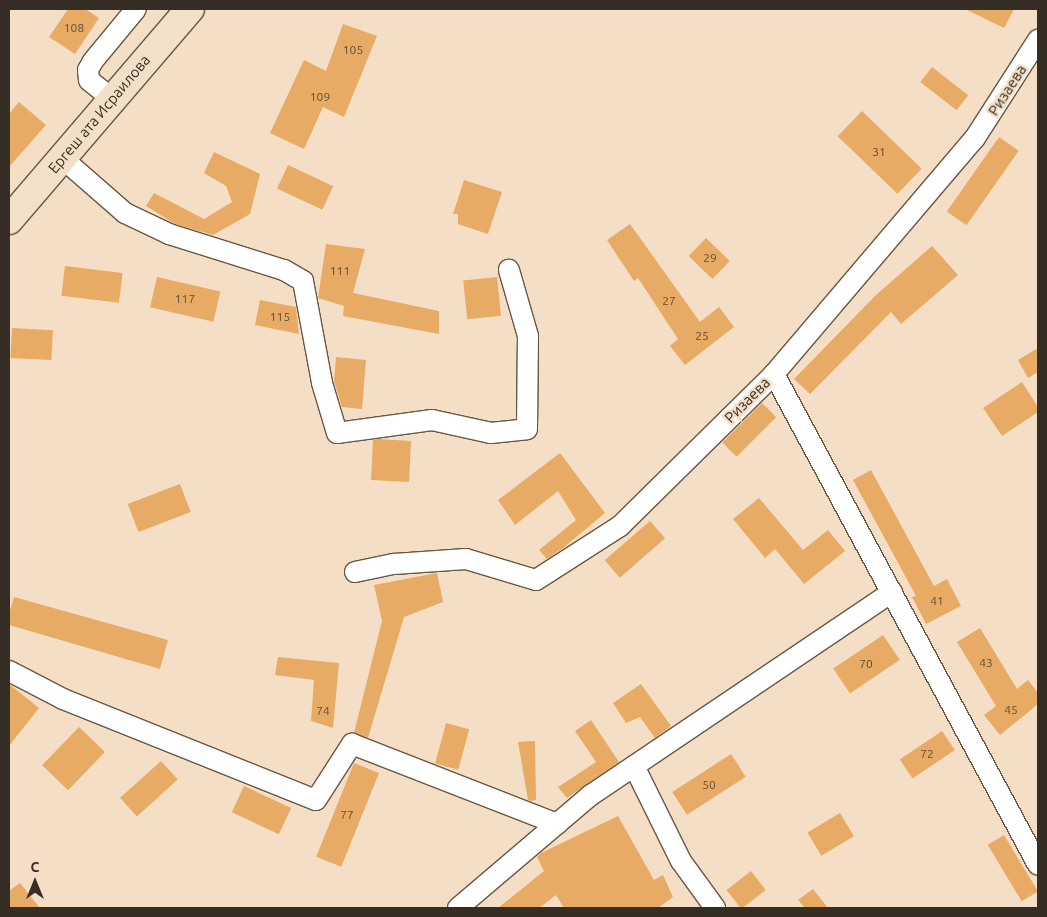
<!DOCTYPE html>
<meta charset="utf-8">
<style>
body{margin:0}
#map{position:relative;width:1047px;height:917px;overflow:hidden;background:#f5dec6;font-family:Ubuntu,sans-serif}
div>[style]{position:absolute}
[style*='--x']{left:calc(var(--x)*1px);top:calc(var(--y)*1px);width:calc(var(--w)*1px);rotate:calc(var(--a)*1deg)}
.building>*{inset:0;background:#e8ab65;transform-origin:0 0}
.roads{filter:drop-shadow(1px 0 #6a5742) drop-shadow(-1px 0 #6a5742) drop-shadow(0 1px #6a5742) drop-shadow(0 -1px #6a5742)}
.minor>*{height:20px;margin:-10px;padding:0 10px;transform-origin:10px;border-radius:10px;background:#fff}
.secondary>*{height:28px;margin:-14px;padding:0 14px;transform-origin:14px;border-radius:14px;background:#f2e0c9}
span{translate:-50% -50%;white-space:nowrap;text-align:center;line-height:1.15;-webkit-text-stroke:5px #f5dec6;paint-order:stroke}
.number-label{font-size:12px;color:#624d34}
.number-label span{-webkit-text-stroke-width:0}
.street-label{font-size:15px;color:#362e24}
.frame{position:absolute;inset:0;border:10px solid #362e24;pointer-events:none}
.north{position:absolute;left:10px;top:857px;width:50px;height:50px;-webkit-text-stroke:4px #f5dec6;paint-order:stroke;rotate:0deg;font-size:14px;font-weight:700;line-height:20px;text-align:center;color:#362e24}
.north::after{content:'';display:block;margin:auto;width:18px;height:22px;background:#362e24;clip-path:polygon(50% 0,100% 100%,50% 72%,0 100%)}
</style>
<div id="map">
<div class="building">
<i style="clip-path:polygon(68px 9px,85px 9px,99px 18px,75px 54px,49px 37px)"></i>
<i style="clip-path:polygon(965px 9px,1014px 9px,1004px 28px)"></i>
<i style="clip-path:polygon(343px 24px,377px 36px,344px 117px,323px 107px,304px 149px,270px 133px,304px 60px,326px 71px)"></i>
<i style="left:932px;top:67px;width:46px;height:19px;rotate:38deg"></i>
<i style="clip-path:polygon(19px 102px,46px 125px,9px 167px,9px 114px)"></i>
<i style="left:862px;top:111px;width:83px;height:35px;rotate:44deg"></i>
<i style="left:999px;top:137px;width:24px;height:91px;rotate:35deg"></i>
<i style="clip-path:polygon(214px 152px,260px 174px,250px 214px,213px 235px,175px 224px,146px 206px,154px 193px,204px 219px,232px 202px,226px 186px,204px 173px)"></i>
<i style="left:288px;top:165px;width:50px;height:26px;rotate:25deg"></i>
<i style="clip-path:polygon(464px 180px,502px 192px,488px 234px,458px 224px,458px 214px,453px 214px)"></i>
<i style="clip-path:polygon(630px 224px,700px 322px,719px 307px,734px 327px,685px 365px,670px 346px,678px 339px,638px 278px,634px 281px,607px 240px)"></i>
<i style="left:706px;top:238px;width:33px;height:25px;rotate:44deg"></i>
<i style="clip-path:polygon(326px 244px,365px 249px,353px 293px,439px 311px,439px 334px,343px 316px,344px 306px,318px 298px)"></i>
<i style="clip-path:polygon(932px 246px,958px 275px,901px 324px,891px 312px,810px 394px,794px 379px,876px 295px)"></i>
<i style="left:65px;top:266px;width:58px;height:30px;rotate:7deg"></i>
<i style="left:157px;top:277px;width:65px;height:31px;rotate:13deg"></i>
<i style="left:497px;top:277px;width:39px;height:34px;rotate:84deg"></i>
<i style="clip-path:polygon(260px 300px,296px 307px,299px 334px,255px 325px)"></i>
<i style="left:12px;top:328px;width:41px;height:30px;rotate:3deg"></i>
<i style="clip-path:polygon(1038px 348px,1038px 372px,1028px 378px,1018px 360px)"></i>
<i style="clip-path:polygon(336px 357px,366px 360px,362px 409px,342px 407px,334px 381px)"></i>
<i style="clip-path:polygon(1022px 382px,1038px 407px,1038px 412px,1002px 436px,983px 408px)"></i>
<i style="left:762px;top:403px;width:20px;height:56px;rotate:45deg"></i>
<i style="clip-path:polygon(378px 439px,411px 441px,409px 482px,371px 480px,373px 440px)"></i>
<i style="clip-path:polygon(560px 453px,605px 513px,563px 548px,547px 559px,539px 550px,576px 520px,558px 491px,515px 525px,498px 500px)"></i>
<i style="clip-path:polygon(871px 470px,934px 586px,947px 579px,961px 606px,926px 624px,912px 597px,916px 596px,853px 480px)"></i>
<i style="left:180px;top:484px;width:30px;height:56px;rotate:69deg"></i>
<i style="clip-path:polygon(759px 498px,803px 550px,828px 530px,845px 551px,804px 584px,775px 549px,765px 558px,733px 519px)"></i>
<i style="left:650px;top:521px;width:23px;height:60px;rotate:49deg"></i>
<i style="clip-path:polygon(437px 573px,443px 602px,404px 617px,368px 738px,354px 733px,382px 621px,374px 585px)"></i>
<i style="clip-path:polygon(14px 597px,168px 640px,160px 669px,9px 625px,9px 614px)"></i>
<i style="clip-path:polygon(980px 628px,1017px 689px,1028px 680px,1038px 693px,1038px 704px,1000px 735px,984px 715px,996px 706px,957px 642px)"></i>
<i style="left:883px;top:635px;width:30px;height:60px;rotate:56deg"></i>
<i style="clip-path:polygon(278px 657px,339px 663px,333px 728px,311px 721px,314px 680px,275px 675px)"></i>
<i style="clip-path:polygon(9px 684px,39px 708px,9px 746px)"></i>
<i style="clip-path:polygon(641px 684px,671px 726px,655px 738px,640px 717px,626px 723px,613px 703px)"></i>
<i style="clip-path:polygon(591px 720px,619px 762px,567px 798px,558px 787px,596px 762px,575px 731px)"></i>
<i style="left:446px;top:723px;width:24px;height:42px;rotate:15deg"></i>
<i style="left:79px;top:727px;width:36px;height:53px;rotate:44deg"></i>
<i style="left:942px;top:731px;width:23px;height:51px;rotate:56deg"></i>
<i style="clip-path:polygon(535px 741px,536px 800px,531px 801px,528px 800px,518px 742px)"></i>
<i style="left:731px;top:754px;width:27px;height:70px;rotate:57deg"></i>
<i style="left:161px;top:761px;width:25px;height:55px;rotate:48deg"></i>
<i style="left:354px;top:763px;width:27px;height:101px;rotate:22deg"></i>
<i style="left:244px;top:786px;width:52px;height:29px;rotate:25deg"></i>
<i style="left:840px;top:813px;width:27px;height:38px;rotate:59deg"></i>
<i style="clip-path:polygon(618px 816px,654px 880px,663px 875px,673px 897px,658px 908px,564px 908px,556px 895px,539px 908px,498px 908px,544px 871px,537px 857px,541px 853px)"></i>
<i style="left:1004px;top:835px;width:66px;height:19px;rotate:59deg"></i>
<i style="left:751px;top:871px;width:24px;height:31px;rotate:52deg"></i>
<i style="clip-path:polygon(20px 883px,40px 908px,9px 908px,9px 891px)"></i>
<i style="clip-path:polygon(813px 889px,828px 908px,805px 908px,798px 900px)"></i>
</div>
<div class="roads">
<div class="minor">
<i style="--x:111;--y:98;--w:28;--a:-141"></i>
<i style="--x:89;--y:80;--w:10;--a:-96"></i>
<i style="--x:88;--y:70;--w:10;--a:-61"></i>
<i style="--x:93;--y:61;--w:67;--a:-50.4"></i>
<i style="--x:62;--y:158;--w:84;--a:41.1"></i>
<i style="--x:125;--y:213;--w:49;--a:25.5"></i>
<i style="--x:169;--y:234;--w:121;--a:17.4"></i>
<i style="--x:284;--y:270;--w:22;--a:30"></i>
<i style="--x:303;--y:281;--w:104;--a:79.4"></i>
<i style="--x:322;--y:383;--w:52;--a:73.3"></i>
<i style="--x:337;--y:433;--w:96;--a:-7.8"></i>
<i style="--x:432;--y:420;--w:60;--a:12.4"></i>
<i style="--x:491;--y:433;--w:36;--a:-6"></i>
<i style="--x:527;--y:429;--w:93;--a:-89.4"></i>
<i style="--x:528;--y:336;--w:69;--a:-106.1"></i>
<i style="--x:774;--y:374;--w:557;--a:61.73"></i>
<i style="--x:355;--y:572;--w:40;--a:-12"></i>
<i style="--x:394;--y:564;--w:72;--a:-4"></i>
<i style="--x:466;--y:559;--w:73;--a:16.7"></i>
<i style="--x:536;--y:580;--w:100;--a:-32.7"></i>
<i style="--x:620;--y:526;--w:216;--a:-44.6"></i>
<i style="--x:774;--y:374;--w:310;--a:-49.6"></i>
<i style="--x:975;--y:138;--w:117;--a:-57.3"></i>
<i style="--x:9;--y:671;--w:61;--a:27.4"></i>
<i style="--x:63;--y:699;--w:272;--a:21.8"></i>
<i style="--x:316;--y:800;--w:67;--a:-57.3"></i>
<i style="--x:352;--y:744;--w:220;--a:21.3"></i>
<i style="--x:634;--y:766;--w:106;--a:63.7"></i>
<i style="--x:681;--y:861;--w:58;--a:54.1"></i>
<i style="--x:458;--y:908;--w:175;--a:-40.4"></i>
<i style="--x:591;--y:795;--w:363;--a:-34"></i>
</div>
<div class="secondary">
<i style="--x:9;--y:220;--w:278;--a:-49.4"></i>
</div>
</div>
<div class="number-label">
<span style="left:74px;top:28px">108</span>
<span style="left:353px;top:50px">105</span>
<span style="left:320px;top:97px">109</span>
<span style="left:879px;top:152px">31</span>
<span style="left:710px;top:258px">29</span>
<span style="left:340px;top:271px">111</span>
<span style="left:185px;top:299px">117</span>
<span style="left:669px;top:301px">27</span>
<span style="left:280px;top:317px">115</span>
<span style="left:702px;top:336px">25</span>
<span style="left:937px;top:601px">41</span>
<span style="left:986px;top:663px">43</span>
<span style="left:866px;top:664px">70</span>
<span style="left:1011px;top:710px">45</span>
<span style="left:323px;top:711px">74</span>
<span style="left:927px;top:754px">72</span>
<span style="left:709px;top:785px">50</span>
<span style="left:347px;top:815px">77</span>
</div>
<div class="street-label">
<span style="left:1007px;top:90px;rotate:-57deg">Ризаева</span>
<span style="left:99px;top:114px;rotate:-50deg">Ергеш ата Исраилова</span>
<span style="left:747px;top:400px;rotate:-45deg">Ризаева</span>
</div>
<div class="frame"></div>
<div class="north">С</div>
</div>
